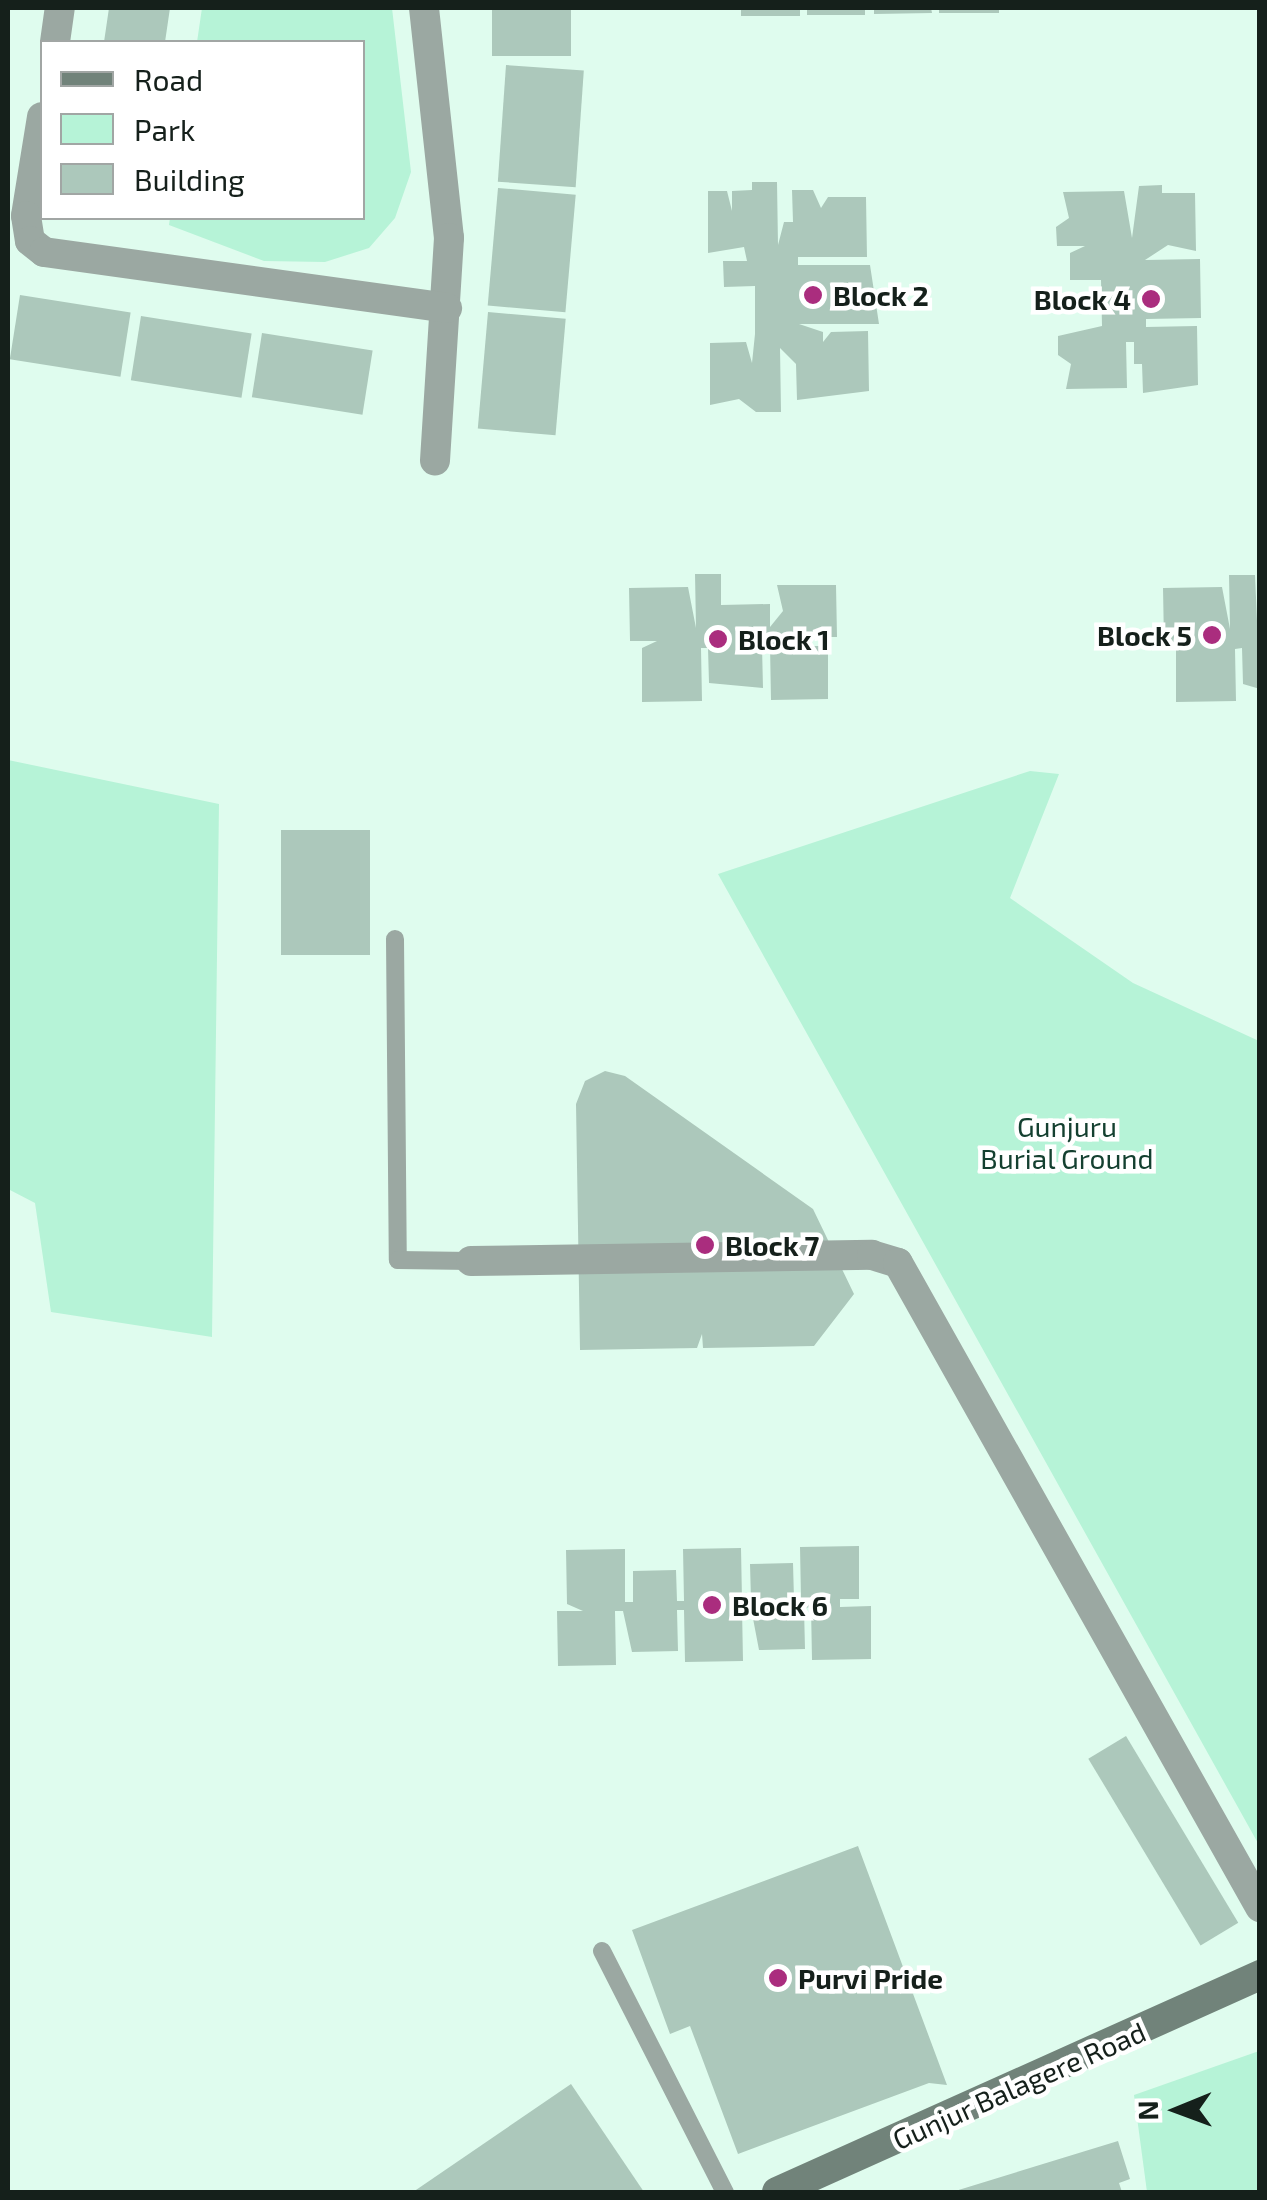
<!DOCTYPE html>
<style>
body{margin:0}
#map{position:relative;width:1267px;height:2200px;overflow:hidden;background:#dffcee;font-family:"Exo 2",sans-serif}
div>[style]{position:absolute}
[style*='--x']{left:calc(var(--x)*1px);top:calc(var(--y)*1px);width:calc(var(--w)*1px);rotate:calc(var(--a)*1deg)}
.green>*{inset:0;background:#b6f3d7}
.building>*{inset:0;background:#acc8bb;transform-origin:0 0}
.lane>*{height:18px;margin:-9px;padding:0 9px;transform-origin:9px;border-radius:9px;background:#9ba8a2}
.street>*{height:30px;margin:-15px;padding:0 15px;transform-origin:15px;border-radius:15px;background:#9ba8a2}
.secondary>*{height:30px;margin:-15px;padding:0 15px;transform-origin:15px;border-radius:15px;background:#71837a}
.dots>*{width:28px;height:28px;translate:-50% -50%;box-sizing:border-box;border:5px solid #fff;border-radius:50%}
span{translate:-50% -50%;white-space:nowrap;text-align:center;line-height:1.15;-webkit-text-stroke:9px #fff;paint-order:stroke}
.poi-label{font-size:28px;color:#15201b;font-weight:700}
.left{translate:0 -50%;text-align:left}
.right{translate:-100% -50%;text-align:right}
.park-label{font-size:28px;color:#144030}
.street-label{font-size:28px;color:#15201b}
.frame{position:absolute;inset:0;border:10px solid #15201b;pointer-events:none}
.legend{position:absolute;left:40px;top:40px;width:325px;height:180px;box-sizing:border-box;background:#fff;border:2px solid #a1a6a4;margin:0;padding:12px 18px;list-style:none;font-size:30px;color:#15201b}
.legend li{display:flex;align-items:center;gap:20px;height:50px}
.legend b{width:50px;border:2px solid #a1a6a4}
.north{position:absolute;left:1127px;top:2060px;width:100px;height:100px;-webkit-text-stroke:8px #fff;paint-order:stroke;rotate:269deg;font-size:28px;font-weight:700;line-height:40px;text-align:center;color:#15201b}
.north::after{content:'';display:block;margin:auto;width:35px;height:45px;background:#15201b;clip-path:polygon(50% 0,100% 100%,50% 72%,0 100%)}
</style>
<div id="map">
<div class="green">
<i style="clip-path:polygon(202px 8px,392px 8px,411px 172px,395px 218px,369px 248px,325px 262px,264px 261px,169px 225px,170px 218px,362px 218px,362px 42px,197px 42px)"></i>
<i style="clip-path:polygon(8px 760px,219px 804px,212px 1337px,51px 1312px,35px 1203px,8px 1189px)"></i>
<i style="clip-path:polygon(1030px 771px,1059px 774px,1010px 898px,1133px 983px,1259px 1041px,1259px 1845px,718px 874px)"></i>
<i style="clip-path:polygon(1259px 2051px,1259px 2192px,1147px 2192px,1134px 2095px)"></i>
</div>
<div class="building">
<i style="clip-path:polygon(109px 8px,170px 8px,165px 42px,104px 42px)"></i>
<i style="left:492px;top:8px;width:79px;height:48px"></i>
<i style="left:741px;top:8px;width:59px;height:8px"></i>
<i style="left:807px;top:8px;width:58px;height:7px"></i>
<i style="clip-path:polygon(874px 8px,931px 8px,932px 13px,874px 14px)"></i>
<i style="left:939px;top:8px;width:60px;height:5px"></i>
<i style="left:506px;top:65px;width:78px;height:117px;rotate:4deg"></i>
<i style="clip-path:polygon(752px 182px,777px 182px,778px 245px,784px 222px,793px 222px,792px 190px,813px 190px,821px 208px,828px 197px,866px 197px,867px 257px,798px 257px,798px 265px,870px 265px,879px 324px,799px 324px,823px 332px,823px 342px,831px 332px,868px 331px,869px 391px,797px 400px,796px 364px,780px 348px,781px 412px,756px 412px,739px 399px,710px 405px,710px 343px,746px 342px,752px 363px,755px 334px,755px 286px,724px 287px,723px 261px,747px 261px,744px 247px,708px 253px,708px 191px,727px 191px,732px 211px,732px 191px,752px 190px)"></i>
<i style="clip-path:polygon(1162px 185px,1162px 193px,1195px 193px,1196px 251px,1168px 245px,1145px 260px,1200px 259px,1201px 318px,1146px 319px,1146px 327px,1197px 326px,1198px 385px,1143px 393px,1142px 364px,1134px 364px,1134px 342px,1126px 342px,1127px 388px,1066px 389px,1071px 364px,1058px 355px,1058px 336px,1102px 326px,1101px 280px,1070px 280px,1070px 253px,1085px 246px,1057px 246px,1056px 227px,1069px 218px,1063px 192px,1124px 191px,1132px 238px,1139px 186px)"></i>
<i style="left:498px;top:188px;width:78px;height:118px;rotate:5deg"></i>
<i style="left:20px;top:295px;width:112px;height:65px;rotate:9deg"></i>
<i style="left:488px;top:312px;width:78px;height:117px;rotate:5deg"></i>
<i style="left:141px;top:316px;width:112px;height:65px;rotate:9deg"></i>
<i style="left:262px;top:333px;width:112px;height:65px;rotate:9deg"></i>
<i style="clip-path:polygon(695px 574px,721px 574px,721px 605px,770px 604px,770px 627px,783px 611px,777px 585px,836px 585px,837px 637px,806px 637px,806px 646px,828px 646px,828px 699px,771px 700px,770px 646px,762px 646px,763px 688px,709px 683px,708px 648px,701px 648px,702px 701px,642px 702px,642px 648px,657px 641px,630px 641px,629px 588px,688px 587px,696px 628px)"></i>
<i style="clip-path:polygon(1229px 575px,1255px 575px,1260px 689px,1243px 684px,1242px 648px,1235px 649px,1236px 701px,1176px 702px,1176px 649px,1191px 642px,1164px 642px,1163px 588px,1222px 587px,1230px 629px)"></i>
<i style="left:281px;top:830px;width:89px;height:125px"></i>
<i style="clip-path:polygon(605px 1071px,625px 1076px,813px 1209px,854px 1294px,814px 1346px,703px 1348px,702px 1334px,697px 1348px,580px 1350px,576px 1104px,585px 1081px)"></i>
<i style="clip-path:polygon(859px 1546px,859px 1599px,840px 1599px,840px 1607px,871px 1606px,871px 1659px,812px 1660px,811px 1607px,804px 1608px,805px 1649px,759px 1650px,751px 1608px,742px 1608px,743px 1661px,685px 1662px,684px 1610px,677px 1610px,678px 1651px,632px 1652px,623px 1611px,615px 1611px,616px 1665px,558px 1666px,557px 1611px,583px 1611px,567px 1604px,566px 1550px,625px 1549px,625px 1602px,633px 1602px,633px 1571px,676px 1570px,677px 1601px,684px 1601px,683px 1549px,741px 1548px,742px 1600px,751px 1600px,750px 1564px,793px 1563px,794px 1599px,801px 1599px,800px 1547px)"></i>
<i style="left:1126px;top:1736px;width:218px;height:44px;rotate:59deg"></i>
<i style="clip-path:polygon(858px 1846px,947px 2085px,929px 2083px,738px 2154px,690px 2026px,670px 2034px,632px 1930px)"></i>
<i style="clip-path:polygon(571px 2084px,644px 2192px,413px 2192px)"></i>
<i style="clip-path:polygon(1118px 2141px,1130px 2179px,1119px 2183px,1122px 2192px,952px 2192px)"></i>
</div>
<div class="lane">
<i style="--x:395;--y:939;--w:321;--a:89.5"></i>
<i style="--x:398;--y:1260;--w:73;--a:0.8"></i>
<i style="--x:602;--y:1951;--w:271;--a:63"></i>
</div>
<div class="street">
<i style="--x:424;--y:8;--w:231;--a:83.8"></i>
<i style="--x:449;--y:238;--w:223;--a:93.6"></i>
<i style="--x:55;--y:42;--w:34;--a:-82"></i>
<i style="--x:42;--y:117;--w:100;--a:99.2"></i>
<i style="--x:26;--y:216;--w:25;--a:81"></i>
<i style="--x:30;--y:241;--w:18;--a:38"></i>
<i style="--x:44;--y:252;--w:407;--a:7.9"></i>
<i style="--x:471;--y:1261;--w:401;--a:-0.9"></i>
<i style="--x:872;--y:1255;--w:27;--a:17"></i>
<i style="--x:898;--y:1263;--w:739;--a:60.66"></i>
</div>
<div class="secondary">
<i style="--x:777;--y:2192;--w:530;--a:-24.19"></i>
</div>
<div class="dots">
<i style="left:813px;top:295px;background:#aa2d7e"></i>
<i style="left:1151px;top:299px;background:#aa2d7e"></i>
<i style="left:1212px;top:635px;background:#aa2d7e"></i>
<i style="left:718px;top:639px;background:#aa2d7e"></i>
<i style="left:705px;top:1245px;background:#aa2d7e"></i>
<i style="left:712px;top:1605px;background:#aa2d7e"></i>
<i style="left:778px;top:1978px;background:#aa2d7e"></i>
</div>
<div class="poi-label">
<span class="left" style="left:833px;top:295px">Block 2</span>
<span class="right" style="left:1131px;top:299px">Block 4</span>
<span class="right" style="left:1192px;top:635px">Block 5</span>
<span class="left" style="left:738px;top:639px">Block 1</span>
<span class="left" style="left:725px;top:1245px">Block 7</span>
<span class="left" style="left:732px;top:1605px">Block 6</span>
<span class="left" style="left:798px;top:1978px">Purvi Pride</span>
</div>
<div class="park-label">
<span style="left:1067px;top:1142px">Gunjuru<br>Burial Ground</span>
</div>
<div class="street-label">
<span style="left:1019px;top:2085px;rotate:-24deg">Gunjur Balagere Road</span>
</div>
<div class="frame"></div>
<ul class="legend">
<li><b style="height:12px;background:#71837a"></b>Road</li>
<li><b style="height:28px;background:#b6f3d7"></b>Park</li>
<li><b style="height:28px;background:#acc8bb"></b>Building</li>
</ul>
<div class="north">N</div>
</div>
